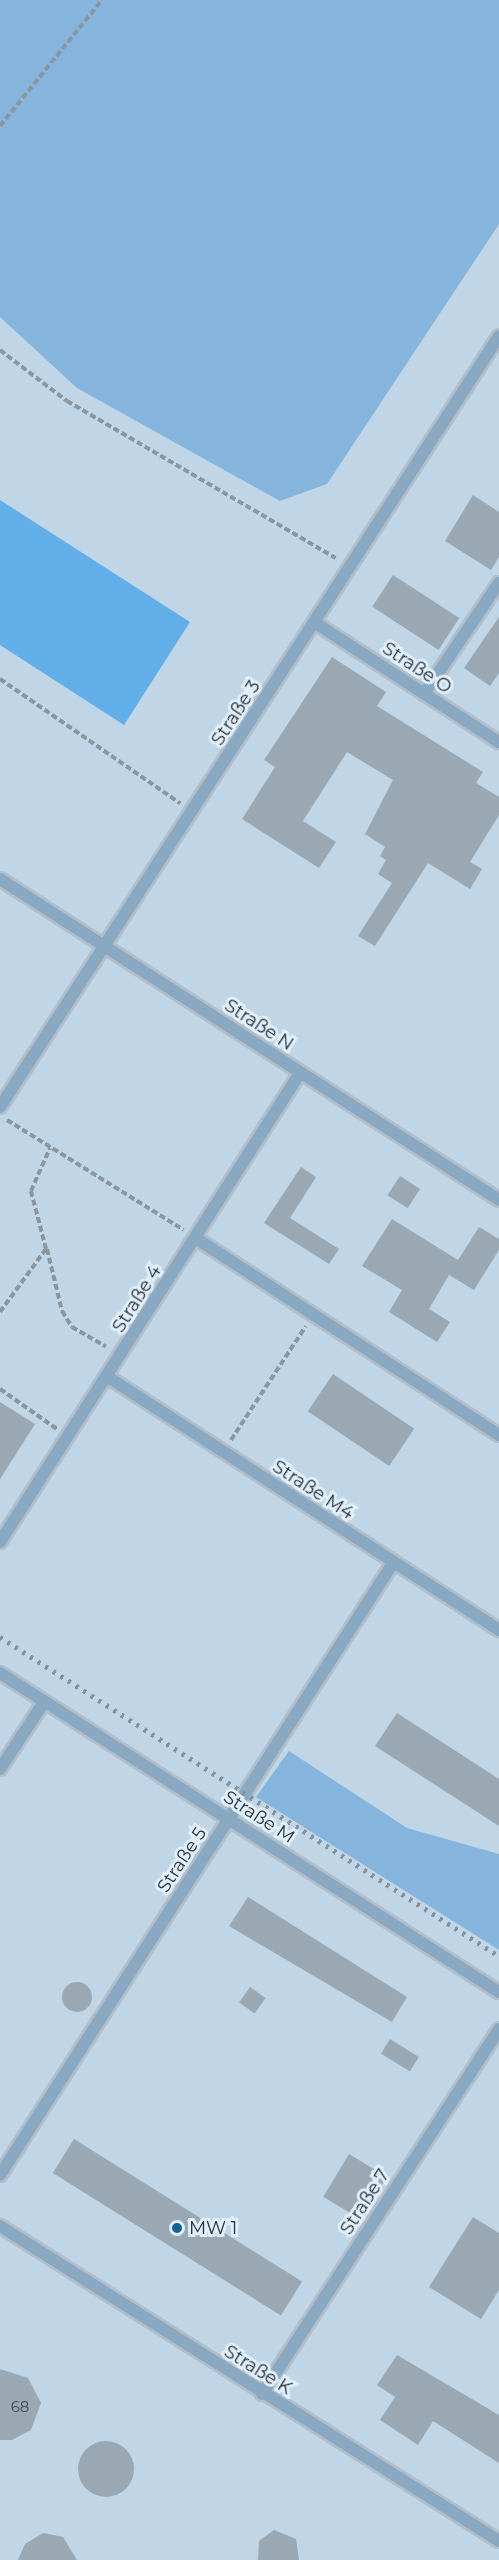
<!DOCTYPE html>
<meta charset="utf-8">
<style>
body{margin:0}
#map{position:relative;width:499px;height:2560px;overflow:hidden;background:#d3e2ef;font-family:Montserrat,sans-serif}
div>[style]{position:absolute}
[style*='--x']{left:calc(var(--x)*1px);top:calc(var(--y)*1px);width:calc(var(--w)*1px);rotate:calc(var(--a)*1deg)}
.built>*{inset:0;background:#c0d5e5;transform-origin:0 0}
.green>*{inset:0;background:#85b5dc}
.water>*{inset:0;background:#62aee8}
.building>*{inset:0;background:#9aa8b4;transform-origin:0 0}
.round{border-radius:50%}
.path>*{height:4px;margin-top:-2px;transform-origin:0;background:repeating-linear-gradient(90deg,#8a959e 0 6px,transparent 0 9px)}
.roads{filter:drop-shadow(2px 0 #b1beca) drop-shadow(-2px 0 #b1beca) drop-shadow(0 2px #b1beca) drop-shadow(0 -2px #b1beca)}
.lane>*{height:12px;margin:-6px;padding:0 6px;transform-origin:6px;border-radius:6px;background:#89a8c2}
.rail>*{height:4.5px;margin-top:-2.25px;transform-origin:0;background:repeating-linear-gradient(90deg,#86919a 0 3px,transparent 0 9px)}
.dots>*{width:16px;height:16px;translate:-50% -50%;box-sizing:border-box;border:3px solid #e0effc;border-radius:50%}
span{translate:-50% -50%;white-space:nowrap;text-align:center;line-height:1.15;-webkit-text-stroke:6px #e0effc;paint-order:stroke}
.number-label{font-size:15px;color:#454d54}
.number-label span{-webkit-text-stroke-width:0}
.street-label{font-size:18px;color:#292f34}
.poi-label{font-size:18px;color:#292f34}
.left{translate:0 -50%;text-align:left}
</style>
<div id="map">
<div class="built">
<i style="left:0;top:0;width:499px;height:2560px"></i>
</div>
<div class="green">
<i style="clip-path:polygon(0 0,499px 0,499px 224px,327px 484px,280px 501px,77px 388px,0 317px)"></i>
<i style="clip-path:polygon(289px 1751px,407px 1828px,499px 1854px,499px 1950px,256px 1797px)"></i>
</div>
<div class="water">
<i style="clip-path:polygon(0 500px,190px 622px,124px 725px,0 645px)"></i>
</div>
<div class="building">
<i style="clip-path:polygon(473px 495px,499px 512px,499px 557px,491px 570px,445px 541px)"></i>
<i style="left:393px;top:575px;width:79px;height:38px;rotate:33deg"></i>
<i style="clip-path:polygon(499px 617px,499px 673px,490px 686px,464px 668px)"></i>
<i style="clip-path:polygon(332px 657px,386px 692px,377px 706px,483px 772px,476px 783px,499px 797px,499px 815px,470px 862px,482px 869px,470px 889px,428px 863px,375px 946px,358px 936px,392px 883px,378px 874px,386px 860px,380px 856px,385px 847px,365px 834px,393px 780px,347px 752px,303px 821px,336px 842px,319px 868px,242px 819px,275px 767px,264px 760px)"></i>
<i style="clip-path:polygon(301px 1167px,316px 1177px,290px 1218px,339px 1249px,329px 1264px,264px 1223px)"></i>
<i style="left:400px;top:1176px;width:24px;height:23px;rotate:33deg"></i>
<i style="clip-path:polygon(392px 1219px,458px 1260px,479px 1227px,499px 1239px,499px 1250px,474px 1290px,449px 1275px,429px 1309px,450px 1322px,437px 1342px,389px 1312px,402px 1290px,362px 1266px)"></i>
<i style="left:333px;top:1374px;width:98px;height:45px;rotate:34deg"></i>
<i style="clip-path:polygon(0 1402px,35px 1424px,0 1479px)"></i>
<i style="clip-path:polygon(397px 1713px,499px 1779px,499px 1826px,375px 1746px)"></i>
<i style="clip-path:polygon(248px 1897px,407px 1997px,392px 2022px,229px 1926px)"></i>
<i class="round" style="left:62px;top:1982px;width:30px;height:30px"></i>
<i style="left:250px;top:1987px;width:19px;height:19px;rotate:35deg"></i>
<i style="left:390px;top:2039px;width:34px;height:17px;rotate:32deg"></i>
<i style="left:74px;top:2139px;width:269px;height:40px;rotate:32deg"></i>
<i style="left:349px;top:2154px;width:44px;height:50px;rotate:31deg"></i>
<i style="clip-path:polygon(473px 2217px,499px 2233px,499px 2290px,481px 2319px,429px 2287px)"></i>
<i style="clip-path:polygon(397px 2355px,499px 2415px,499px 2463px,433px 2421px,418px 2445px,380px 2420px,395px 2397px,377px 2385px)"></i>
<i style="clip-path:polygon(0 2369px,28px 2378px,41px 2403px,31px 2430px,12px 2440px,0 2440px)"></i>
<i class="round" style="left:78px;top:2441px;width:56px;height:56px"></i>
<i style="clip-path:polygon(274px 2530px,296px 2539px,299px 2560px,258px 2560px,259px 2541px)"></i>
<i style="clip-path:polygon(43px 2533px,63px 2537px,77px 2560px,18px 2560px,25px 2544px)"></i>
</div>
<div class="path">
<i style="--x:0;--y:126;--w:162;--a:-51"></i>
<i style="--x:0;--y:350;--w:84;--a:37.3"></i>
<i style="--x:67;--y:401;--w:311;--a:30.3"></i>
<i style="--x:0;--y:679;--w:219;--a:34.6"></i>
<i style="--x:7;--y:1120;--w:208;--a:31.9"></i>
<i style="--x:47;--y:1249;--w:64;--a:76.4"></i>
<i style="--x:62;--y:1311;--w:19;--a:58"></i>
<i style="--x:72;--y:1327;--w:39;--a:30"></i>
<i style="--x:0;--y:1312;--w:78;--a:-53.9"></i>
<i style="--x:46;--y:1249;--w:60;--a:-104.5"></i>
<i style="--x:31;--y:1191;--w:47;--a:-66.2"></i>
<i style="--x:0;--y:1389;--w:70;--a:35.1"></i>
<i style="--x:231;--y:1440;--w:136;--a:-56.7"></i>
</div>
<div class="roads">
<div class="lane">
<i style="--x:317;--y:624;--w:217;--a:33"></i>
<i style="--x:424;--y:694;--w:134;--a:-56"></i>
<i style="--x:0;--y:879;--w:593;--a:32.75"></i>
<i style="--x:0;--y:1107;--w:918;--a:-57.09"></i>
<i style="--x:197;--y:1239;--w:360;--a:33"></i>
<i style="--x:108;--y:1377;--w:466;--a:32.9"></i>
<i style="--x:0;--y:1542;--w:557;--a:-57.39"></i>
<i style="--x:0;--y:1673;--w:592;--a:32.59"></i>
<i style="--x:0;--y:1769;--w:80;--a:-56.7"></i>
<i style="--x:0;--y:2175;--w:727;--a:-57.29"></i>
<i style="--x:0;--y:2226;--w:590;--a:32.26"></i>
<i style="--x:262;--y:2394;--w:435;--a:-57"></i>
</div>
</div>
<div class="rail">
<i style="--x:0;--y:1637;--w:592;--a:32.59"></i>
</div>
<div class="dots">
<i style="left:177px;top:2228px;background:#136395"></i>
</div>
<div class="number-label">
<span style="left:20px;top:2407px">68</span>
</div>
<div class="street-label">
<span style="left:417px;top:668px;rotate:33deg">Straße O</span>
<span style="left:236px;top:713px;rotate:-57deg">Straße 3</span>
<span style="left:259px;top:1025px;rotate:33deg">Straße N</span>
<span style="left:137px;top:1299px;rotate:-58deg">Straße 4</span>
<span style="left:313px;top:1490px;rotate:33deg">Straße M4</span>
<span style="left:259px;top:1817px;rotate:33deg">Straße M</span>
<span style="left:182px;top:1860px;rotate:-57deg">Straße 5</span>
<span style="left:365px;top:2202px;rotate:-57deg">Straße 7</span>
<span style="left:258px;top:2370px;rotate:32deg">Straße K</span>
</div>
<div class="poi-label">
<span class="left" style="left:189px;top:2228px">MW 1</span>
</div>
</div>
